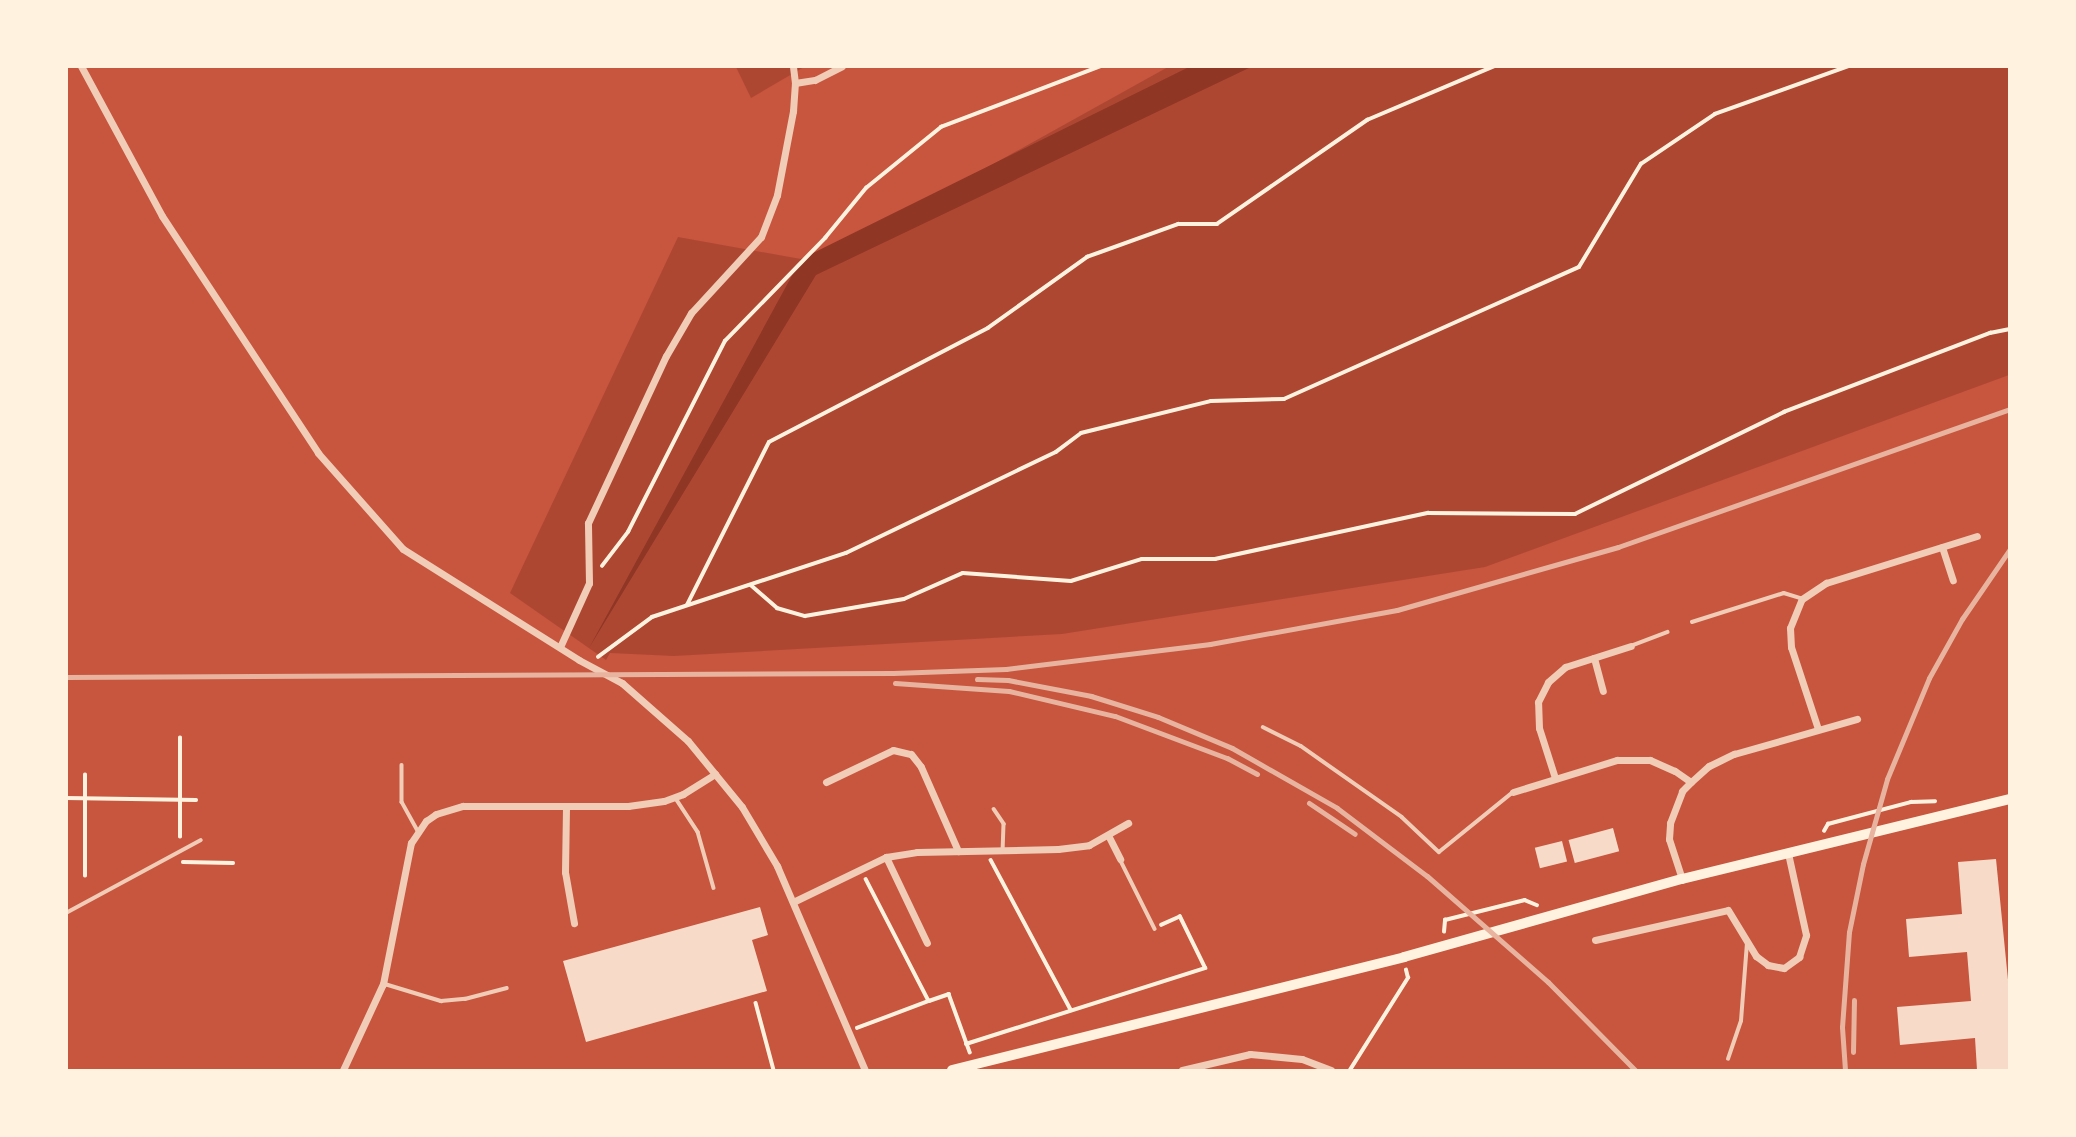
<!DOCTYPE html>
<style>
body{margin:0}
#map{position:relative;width:2076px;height:1137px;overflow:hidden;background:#c8553d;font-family:"Alegreya Sans",sans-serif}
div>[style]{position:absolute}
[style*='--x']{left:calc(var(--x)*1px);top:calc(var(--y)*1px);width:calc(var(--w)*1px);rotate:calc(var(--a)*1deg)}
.green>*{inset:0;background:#ae4732}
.water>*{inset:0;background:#8f3625}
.building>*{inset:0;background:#f7dbc8;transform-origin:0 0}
.path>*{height:3.5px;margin:-1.75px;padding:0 1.75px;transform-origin:1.75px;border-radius:1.75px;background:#fff3e0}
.service>*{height:3.5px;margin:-1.75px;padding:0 1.75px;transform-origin:1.75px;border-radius:1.75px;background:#f1ccb7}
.minor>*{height:7px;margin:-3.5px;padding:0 3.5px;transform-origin:3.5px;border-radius:3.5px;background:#f1ccb7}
.secondary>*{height:10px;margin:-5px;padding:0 5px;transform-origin:5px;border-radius:5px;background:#fff3e0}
.rail>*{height:5px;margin:-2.5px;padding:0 2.5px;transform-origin:2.5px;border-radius:2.5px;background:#e9b49f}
span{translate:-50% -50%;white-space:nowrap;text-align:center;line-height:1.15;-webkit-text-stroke:7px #fff3e0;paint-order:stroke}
.frame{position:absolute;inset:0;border:68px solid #fff3e0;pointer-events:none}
</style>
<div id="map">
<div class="green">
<i style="clip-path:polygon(736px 67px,804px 67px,751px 98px)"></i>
<i style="clip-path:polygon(1168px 67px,2009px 67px,2009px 375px,1485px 567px,1062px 634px,674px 656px,610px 653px,606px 660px,510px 593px,678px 237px,801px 259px,916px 207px)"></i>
</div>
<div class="water">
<i style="clip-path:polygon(1189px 67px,1251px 67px,816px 275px,589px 648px,801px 259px)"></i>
</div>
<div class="building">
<i style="left:1613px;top:828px;width:24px;height:46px;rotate:75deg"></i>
<i style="left:1562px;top:841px;width:21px;height:28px;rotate:76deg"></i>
<i style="clip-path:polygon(1996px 859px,2010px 1000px,2010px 1070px,1977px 1070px,1975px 1038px,1900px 1045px,1897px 1007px,1971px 1001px,1967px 952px,1909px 957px,1906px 919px,1962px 914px,1958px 862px)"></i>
<i style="clip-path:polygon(760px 907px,768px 935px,752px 940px,767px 991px,586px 1042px,563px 961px)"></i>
</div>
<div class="path">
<i style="--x:602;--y:566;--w:43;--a:-52.6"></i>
<i style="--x:628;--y:532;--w:214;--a:-63.1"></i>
<i style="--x:725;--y:341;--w:144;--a:-45.8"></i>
<i style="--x:825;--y:238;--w:65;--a:-50.6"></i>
<i style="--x:866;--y:188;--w:97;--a:-39.1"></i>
<i style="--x:941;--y:127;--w:171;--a:-20.9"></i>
<i style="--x:751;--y:585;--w:35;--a:41"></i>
<i style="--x:777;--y:608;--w:29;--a:16"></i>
<i style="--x:805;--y:616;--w:100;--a:-9.7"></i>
<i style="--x:904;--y:599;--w:64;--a:-23.8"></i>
<i style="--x:963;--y:573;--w:108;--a:4.2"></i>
<i style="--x:1071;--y:581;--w:74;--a:-17.2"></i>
<i style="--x:1142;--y:559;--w:73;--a:0"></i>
<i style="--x:1215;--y:559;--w:218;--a:-12.2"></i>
<i style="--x:1428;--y:513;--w:147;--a:0.4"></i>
<i style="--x:1575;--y:514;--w:233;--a:-26"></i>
<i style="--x:1784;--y:412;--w:221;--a:-21"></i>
<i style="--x:1990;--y:333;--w:20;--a:-11"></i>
<i style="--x:687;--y:605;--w:182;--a:-63.3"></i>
<i style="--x:769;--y:442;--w:247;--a:-27.5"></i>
<i style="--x:988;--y:328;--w:122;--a:-35.6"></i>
<i style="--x:1087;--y:257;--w:97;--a:-19.9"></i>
<i style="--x:1178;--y:224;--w:39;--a:0"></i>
<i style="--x:1217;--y:224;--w:183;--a:-34.7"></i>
<i style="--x:1367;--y:120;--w:139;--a:-22.9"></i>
<i style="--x:598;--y:657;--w:67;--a:-36.5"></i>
<i style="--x:652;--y:617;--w:204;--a:-18.3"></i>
<i style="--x:846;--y:553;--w:233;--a:-25.7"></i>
<i style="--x:1056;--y:452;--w:31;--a:-37"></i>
<i style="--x:1081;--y:433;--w:134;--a:-13.8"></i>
<i style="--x:1211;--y:401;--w:73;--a:-1.6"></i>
<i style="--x:1284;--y:399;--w:323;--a:-24.1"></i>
<i style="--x:1579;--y:267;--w:120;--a:-59"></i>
<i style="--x:1641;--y:164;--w:89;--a:-34"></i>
<i style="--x:1715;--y:114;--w:142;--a:-19.7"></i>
<i style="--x:66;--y:798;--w:130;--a:0.9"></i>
<i style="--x:1824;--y:831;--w:8;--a:-60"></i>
<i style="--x:1828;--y:824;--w:86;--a:-14.8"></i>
<i style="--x:1911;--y:802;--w:24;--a:-2"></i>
<i style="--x:180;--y:837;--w:99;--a:-90"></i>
<i style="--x:991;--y:860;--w:170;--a:61.9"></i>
<i style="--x:183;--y:862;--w:50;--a:1.1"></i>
<i style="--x:85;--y:876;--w:101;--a:-90"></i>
<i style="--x:866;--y:879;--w:137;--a:62.7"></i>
<i style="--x:929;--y:1001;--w:21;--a:-19"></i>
<i style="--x:949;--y:994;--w:62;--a:70.1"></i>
<i style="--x:1444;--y:932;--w:12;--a:-85"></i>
<i style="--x:1445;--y:920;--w:82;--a:-14"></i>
<i style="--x:1525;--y:900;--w:13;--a:23"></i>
<i style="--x:756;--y:1003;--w:69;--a:75"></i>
<i style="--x:857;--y:1028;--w:77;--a:-20.6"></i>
<i style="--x:966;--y:1044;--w:251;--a:-17.6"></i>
<i style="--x:1205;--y:968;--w:57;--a:-116.1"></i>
<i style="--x:1180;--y:917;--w:20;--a:156"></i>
<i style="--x:1350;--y:1070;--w:109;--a:-57.8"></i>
<i style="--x:1408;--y:978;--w:8;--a:-104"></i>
</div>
<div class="service">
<i style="--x:1692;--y:622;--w:96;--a:-17.5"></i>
<i style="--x:1784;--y:593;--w:17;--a:17"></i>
<i style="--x:1631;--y:646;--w:39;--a:-21"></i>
<i style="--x:1263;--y:727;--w:42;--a:26.6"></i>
<i style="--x:1301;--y:746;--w:123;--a:35.1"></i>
<i style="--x:1402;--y:817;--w:51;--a:43.4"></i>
<i style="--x:1439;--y:852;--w:95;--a:-39"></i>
<i style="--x:402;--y:765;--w:37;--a:90"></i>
<i style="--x:402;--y:802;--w:33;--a:61"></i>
<i style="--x:675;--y:797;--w:42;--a:56.7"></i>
<i style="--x:698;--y:832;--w:58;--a:74.1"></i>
<i style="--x:994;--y:809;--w:18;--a:56"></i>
<i style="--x:1004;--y:824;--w:25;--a:92"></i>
<i style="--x:1120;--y:859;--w:78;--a:63.4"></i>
<i style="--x:66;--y:913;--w:153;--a:-28.4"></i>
<i style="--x:385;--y:984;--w:59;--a:16.9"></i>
<i style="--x:441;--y:1001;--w:24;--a:-5"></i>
<i style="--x:465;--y:999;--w:43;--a:-14.7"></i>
<i style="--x:1728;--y:1059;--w:40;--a:-71.1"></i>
<i style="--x:1741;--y:1021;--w:78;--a:-85.6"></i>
</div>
<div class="minor">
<i style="--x:81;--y:66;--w:170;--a:61.6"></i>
<i style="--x:162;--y:216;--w:284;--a:56.6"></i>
<i style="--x:318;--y:453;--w:128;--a:48.5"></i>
<i style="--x:403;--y:549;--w:208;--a:32.2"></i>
<i style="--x:579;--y:660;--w:49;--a:28.1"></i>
<i style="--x:622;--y:683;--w:88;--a:41.3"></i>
<i style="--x:688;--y:741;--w:85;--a:50.7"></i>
<i style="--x:742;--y:807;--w:69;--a:59.3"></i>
<i style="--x:777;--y:866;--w:222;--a:66.7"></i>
<i style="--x:795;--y:83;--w:20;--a:-9"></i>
<i style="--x:815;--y:80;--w:30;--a:-27"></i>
<i style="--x:1942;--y:547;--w:35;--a:72"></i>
<i style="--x:560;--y:647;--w:70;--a:-65.6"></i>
<i style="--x:589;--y:583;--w:60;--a:-91"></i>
<i style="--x:588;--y:523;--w:184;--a:-65"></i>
<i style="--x:666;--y:356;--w:50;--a:-59.8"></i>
<i style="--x:691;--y:313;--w:103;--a:-47.4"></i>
<i style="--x:761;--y:237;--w:45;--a:-69.1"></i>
<i style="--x:777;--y:195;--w:86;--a:-79.2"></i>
<i style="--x:793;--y:111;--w:28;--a:-86"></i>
<i style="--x:795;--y:83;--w:17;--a:-97"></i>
<i style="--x:1594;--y:658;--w:34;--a:75"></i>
<i style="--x:1818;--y:729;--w:86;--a:-108.2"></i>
<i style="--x:1791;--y:647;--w:19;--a:-93"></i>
<i style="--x:1790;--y:628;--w:31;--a:-68"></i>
<i style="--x:1802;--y:599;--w:29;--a:-34"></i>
<i style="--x:1826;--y:583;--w:158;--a:-17.3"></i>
<i style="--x:1555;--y:778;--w:52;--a:-107.7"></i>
<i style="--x:1539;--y:728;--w:26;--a:-92"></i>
<i style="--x:1538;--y:702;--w:22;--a:-63"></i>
<i style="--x:1548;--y:682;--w:23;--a:-41"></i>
<i style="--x:1565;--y:667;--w:69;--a:-17.7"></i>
<i style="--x:826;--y:782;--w:74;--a:-25.5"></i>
<i style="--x:893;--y:750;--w:18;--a:13"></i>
<i style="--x:911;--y:754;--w:16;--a:52"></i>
<i style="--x:921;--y:767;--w:92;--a:66.2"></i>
<i style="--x:1513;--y:792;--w:109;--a:-17.1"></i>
<i style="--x:1617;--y:760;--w:33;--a:0"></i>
<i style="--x:1650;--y:760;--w:27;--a:24"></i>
<i style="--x:1675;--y:771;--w:19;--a:35"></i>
<i style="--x:566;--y:808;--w:64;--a:90.9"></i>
<i style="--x:565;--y:872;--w:52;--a:80"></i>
<i style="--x:1108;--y:835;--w:27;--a:63"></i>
<i style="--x:886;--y:857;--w:95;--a:64.5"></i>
<i style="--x:1682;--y:879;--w:42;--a:-108"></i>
<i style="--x:1669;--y:839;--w:16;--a:-86"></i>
<i style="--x:1670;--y:823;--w:34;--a:-69"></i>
<i style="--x:1682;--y:791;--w:13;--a:-45"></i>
<i style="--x:1691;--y:782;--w:24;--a:-42"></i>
<i style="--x:1709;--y:766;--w:28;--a:-26"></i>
<i style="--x:1734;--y:754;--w:128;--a:-15.9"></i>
<i style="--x:793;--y:902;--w:103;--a:-25.8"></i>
<i style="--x:886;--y:857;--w:31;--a:-9"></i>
<i style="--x:917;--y:852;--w:141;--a:-1.2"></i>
<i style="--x:1058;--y:849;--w:31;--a:-7"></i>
<i style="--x:1089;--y:845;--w:45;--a:-29.4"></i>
<i style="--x:1595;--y:940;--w:136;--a:-12.7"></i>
<i style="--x:1728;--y:910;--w:54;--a:58.7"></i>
<i style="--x:1756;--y:956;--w:15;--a:37"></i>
<i style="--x:1768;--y:965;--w:16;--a:11"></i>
<i style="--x:1784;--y:968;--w:19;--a:-36"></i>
<i style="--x:1799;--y:957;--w:23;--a:-72"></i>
<i style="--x:1806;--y:935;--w:84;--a:-102.4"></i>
<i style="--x:343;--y:1070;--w:95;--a:-65.1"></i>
<i style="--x:383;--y:984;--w:144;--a:-78.8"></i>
<i style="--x:411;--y:843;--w:27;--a:-56"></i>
<i style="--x:426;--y:821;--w:12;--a:-35"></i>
<i style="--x:436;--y:814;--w:28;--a:-17"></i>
<i style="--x:463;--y:806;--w:165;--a:0"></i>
<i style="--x:628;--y:806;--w:36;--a:-8"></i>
<i style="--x:664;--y:801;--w:20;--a:-20"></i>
<i style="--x:683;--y:794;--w:38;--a:-32"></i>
<i style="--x:1182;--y:1070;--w:70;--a:-13.2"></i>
<i style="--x:1250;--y:1054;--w:52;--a:5.5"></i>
<i style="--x:1302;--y:1059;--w:31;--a:21"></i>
</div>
<div class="secondary">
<i style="--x:952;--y:1070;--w:466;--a:-14"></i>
<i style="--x:1404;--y:957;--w:289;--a:-15.7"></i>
<i style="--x:1682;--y:879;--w:338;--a:-13.7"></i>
</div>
<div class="rail">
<i style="--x:66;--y:677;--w:827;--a:-0.28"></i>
<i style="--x:893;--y:673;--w:113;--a:-2"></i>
<i style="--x:1006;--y:669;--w:206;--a:-7"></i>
<i style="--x:1210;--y:644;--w:190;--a:-10.3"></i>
<i style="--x:1397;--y:610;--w:230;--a:-15.9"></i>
<i style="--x:1618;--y:547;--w:416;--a:-19.4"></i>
<i style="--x:977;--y:679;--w:31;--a:2"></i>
<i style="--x:1008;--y:680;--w:85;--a:10.9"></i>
<i style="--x:1091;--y:696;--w:70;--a:17.4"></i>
<i style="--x:1158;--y:717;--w:80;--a:22.7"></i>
<i style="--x:1232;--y:748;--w:121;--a:29.7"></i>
<i style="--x:1337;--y:808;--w:113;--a:37.1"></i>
<i style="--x:1427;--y:876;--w:161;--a:41.2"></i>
<i style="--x:1548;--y:982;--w:124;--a:45.3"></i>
<i style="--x:895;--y:683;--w:114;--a:4"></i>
<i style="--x:1009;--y:691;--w:109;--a:13.3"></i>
<i style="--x:1115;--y:716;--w:120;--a:20.6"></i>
<i style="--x:1227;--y:758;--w:34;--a:28"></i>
<i style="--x:1309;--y:803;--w:55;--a:34"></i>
<i style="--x:1853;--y:1052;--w:52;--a:-88.9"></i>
<i style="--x:1845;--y:1070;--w:43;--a:-94"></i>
<i style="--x:1842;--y:1027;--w:95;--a:-85.8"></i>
<i style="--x:1849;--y:932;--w:69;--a:-78.4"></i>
<i style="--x:1863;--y:864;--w:88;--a:-74.2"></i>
<i style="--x:1887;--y:779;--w:109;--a:-67.4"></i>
<i style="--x:1929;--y:678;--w:68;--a:-60.8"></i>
<i style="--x:1962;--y:619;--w:85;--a:-55.6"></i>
</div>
<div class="frame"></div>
</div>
